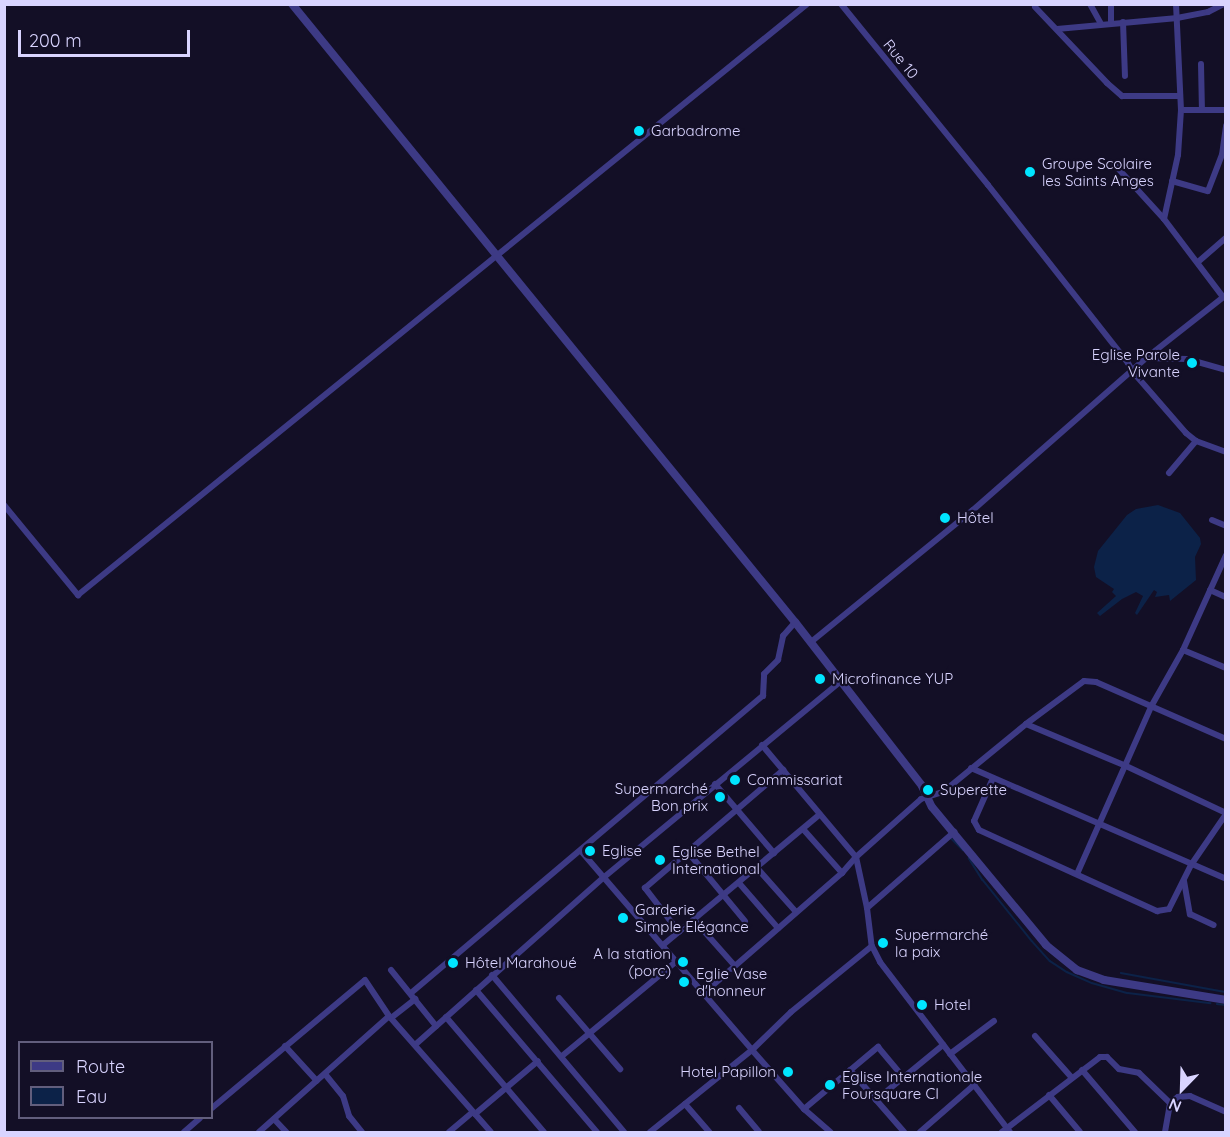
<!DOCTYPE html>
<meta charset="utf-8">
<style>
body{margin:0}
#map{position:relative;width:1230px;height:1137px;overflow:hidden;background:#130f26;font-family:Quicksand,sans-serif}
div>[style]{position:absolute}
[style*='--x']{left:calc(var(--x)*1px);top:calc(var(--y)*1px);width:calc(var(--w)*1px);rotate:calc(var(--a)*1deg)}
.water>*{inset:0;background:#0c2248}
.stream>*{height:1.5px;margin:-0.75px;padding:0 0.75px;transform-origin:0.75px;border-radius:0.75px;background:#0c2248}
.minor>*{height:6px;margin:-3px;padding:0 3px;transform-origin:3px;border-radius:3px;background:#3d3a85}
.tertiary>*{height:8px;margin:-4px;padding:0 4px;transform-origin:4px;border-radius:4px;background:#3d3a85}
.dots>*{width:16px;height:16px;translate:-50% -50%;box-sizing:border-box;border:3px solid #130f26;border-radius:50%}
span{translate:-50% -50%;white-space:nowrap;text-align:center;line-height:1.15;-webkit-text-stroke:4.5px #130f26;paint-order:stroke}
.street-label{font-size:15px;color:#d9d4ff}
.poi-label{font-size:15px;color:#d9d4ff}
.left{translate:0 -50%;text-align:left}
.right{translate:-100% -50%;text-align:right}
.frame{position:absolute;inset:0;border:6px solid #d9d4ff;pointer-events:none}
.legend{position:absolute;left:18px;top:1041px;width:195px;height:78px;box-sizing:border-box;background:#130f26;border:2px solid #625e7d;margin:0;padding:8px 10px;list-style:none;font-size:18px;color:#d9d4ff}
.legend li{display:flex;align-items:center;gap:12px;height:30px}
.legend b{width:30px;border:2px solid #625e7d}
.north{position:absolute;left:1152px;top:1059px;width:60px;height:60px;-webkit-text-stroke:4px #130f26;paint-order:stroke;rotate:203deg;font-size:16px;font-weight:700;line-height:24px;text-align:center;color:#d9d4ff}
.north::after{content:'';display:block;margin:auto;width:21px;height:27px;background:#d9d4ff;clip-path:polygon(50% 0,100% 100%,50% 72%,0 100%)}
.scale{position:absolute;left:18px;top:30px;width:172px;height:27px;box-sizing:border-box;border:3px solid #d9d4ff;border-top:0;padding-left:8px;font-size:18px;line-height:21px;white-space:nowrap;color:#d9d4ff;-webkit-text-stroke:4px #130f26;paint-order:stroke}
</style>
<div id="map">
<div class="water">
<i style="clip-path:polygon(1158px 505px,1180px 513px,1200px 538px,1201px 544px,1195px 557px,1196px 580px,1170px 601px,1169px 595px,1155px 597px,1157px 592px,1154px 590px,1137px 615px,1135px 613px,1143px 596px,1136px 592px,1122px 599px,1100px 616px,1097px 613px,1116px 596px,1112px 592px,1114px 589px,1096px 577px,1094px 567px,1098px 551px,1127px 515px,1136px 509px)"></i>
</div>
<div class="stream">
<i style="--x:951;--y:838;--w:17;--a:45"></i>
<i style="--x:969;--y:858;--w:26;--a:58"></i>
<i style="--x:983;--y:880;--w:78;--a:51.2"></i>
<i style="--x:1032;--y:941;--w:27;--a:48"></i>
<i style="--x:1050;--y:961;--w:20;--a:33"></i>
<i style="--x:1067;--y:972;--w:27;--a:24"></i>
<i style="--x:1092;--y:983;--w:37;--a:16"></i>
<i style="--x:1128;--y:993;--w:83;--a:7"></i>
<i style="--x:1121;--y:973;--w:107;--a:10.3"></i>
<i style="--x:1217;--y:1004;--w:9;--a:6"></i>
</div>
<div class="minor">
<i style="--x:841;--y:4;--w:233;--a:50.9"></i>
<i style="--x:988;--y:185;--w:226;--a:51.8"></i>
<i style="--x:1128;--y:363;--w:10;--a:61"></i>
<i style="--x:1133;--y:372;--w:81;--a:49"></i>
<i style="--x:1186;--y:433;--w:13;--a:39"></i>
<i style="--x:1196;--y:441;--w:32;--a:20"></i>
<i style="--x:1090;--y:4;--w:23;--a:61"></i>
<i style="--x:1111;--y:4;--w:19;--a:90"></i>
<i style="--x:1035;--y:7;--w:105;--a:46.5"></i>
<i style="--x:1107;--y:83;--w:20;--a:41"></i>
<i style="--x:1122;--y:96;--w:58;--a:0"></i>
<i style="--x:1123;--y:22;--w:54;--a:87.9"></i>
<i style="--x:1057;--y:29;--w:121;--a:-5.2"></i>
<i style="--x:1177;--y:18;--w:32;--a:-11"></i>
<i style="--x:1208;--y:12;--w:18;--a:-27"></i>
<i style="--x:1201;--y:64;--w:46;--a:88.8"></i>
<i style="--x:1181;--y:110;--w:45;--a:0"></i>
<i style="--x:1114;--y:164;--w:74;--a:47.7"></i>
<i style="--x:1164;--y:219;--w:98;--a:52.9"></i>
<i style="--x:1172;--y:181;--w:37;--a:16"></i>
<i style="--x:1208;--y:191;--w:39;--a:-69"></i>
<i style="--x:1222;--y:155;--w:30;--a:-82"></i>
<i style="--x:1164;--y:219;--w:66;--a:-77.7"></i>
<i style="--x:1178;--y:155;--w:45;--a:-86.2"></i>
<i style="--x:1181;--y:110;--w:106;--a:-92.7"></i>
<i style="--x:1198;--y:262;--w:37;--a:-41"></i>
<i style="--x:1147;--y:358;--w:40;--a:1.4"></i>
<i style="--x:1187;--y:359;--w:41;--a:15.8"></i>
<i style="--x:1169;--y:473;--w:42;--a:-49.8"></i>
<i style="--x:4;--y:505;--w:117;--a:50.6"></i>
<i style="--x:78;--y:595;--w:938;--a:-39.03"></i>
<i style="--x:1212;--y:520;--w:15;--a:23"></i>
<i style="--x:1210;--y:590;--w:17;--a:24"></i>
<i style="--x:811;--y:642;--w:209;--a:-39.2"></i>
<i style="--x:973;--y:510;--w:230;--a:-41.3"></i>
<i style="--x:1146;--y:358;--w:102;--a:-38.2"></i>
<i style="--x:1183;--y:650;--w:47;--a:22.7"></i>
<i style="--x:1026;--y:724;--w:108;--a:22.8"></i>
<i style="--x:1126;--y:766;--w:110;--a:25.2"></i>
<i style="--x:762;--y:745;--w:146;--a:50"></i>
<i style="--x:856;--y:857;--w:52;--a:77.8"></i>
<i style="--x:867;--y:908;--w:38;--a:83"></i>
<i style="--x:872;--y:946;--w:18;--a:63"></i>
<i style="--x:880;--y:962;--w:214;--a:52.6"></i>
<i style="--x:971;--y:768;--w:278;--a:23.5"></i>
<i style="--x:993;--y:778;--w:47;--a:113.8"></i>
<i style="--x:974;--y:821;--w:10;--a:61"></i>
<i style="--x:979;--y:830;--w:196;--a:24.5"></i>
<i style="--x:1157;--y:911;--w:12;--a:-9"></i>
<i style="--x:1169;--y:909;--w:49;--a:-63.4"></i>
<i style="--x:1191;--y:865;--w:62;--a:-55.5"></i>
<i style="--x:715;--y:784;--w:91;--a:49.5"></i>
<i style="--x:803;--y:829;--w:59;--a:48.4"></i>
<i style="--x:581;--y:851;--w:262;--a:49.3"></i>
<i style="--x:752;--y:1050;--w:79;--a:48.6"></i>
<i style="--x:804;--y:1109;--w:35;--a:41"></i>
<i style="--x:687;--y:851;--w:91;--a:50.4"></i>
<i style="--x:757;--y:868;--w:59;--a:48.4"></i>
<i style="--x:1077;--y:874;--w:185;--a:-66.1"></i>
<i style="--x:1152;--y:705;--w:63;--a:-60.6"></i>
<i style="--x:1183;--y:650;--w:104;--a:-65.6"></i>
<i style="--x:1184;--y:881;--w:34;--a:80"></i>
<i style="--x:1190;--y:914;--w:26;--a:25"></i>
<i style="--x:739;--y:883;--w:60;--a:49.1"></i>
<i style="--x:867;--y:908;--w:116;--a:-41.1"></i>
<i style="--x:695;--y:921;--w:59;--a:48.4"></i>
<i style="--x:679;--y:932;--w:56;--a:-127.7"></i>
<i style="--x:645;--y:888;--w:182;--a:-40.5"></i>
<i style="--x:663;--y:945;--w:204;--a:-39.8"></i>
<i style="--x:391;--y:970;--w:72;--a:51.2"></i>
<i style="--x:492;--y:975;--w:205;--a:49.9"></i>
<i style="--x:476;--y:990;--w:187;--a:49.6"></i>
<i style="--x:705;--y:992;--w:181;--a:-41"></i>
<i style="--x:842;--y:873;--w:21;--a:-49"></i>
<i style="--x:856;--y:857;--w:87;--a:-41.7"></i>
<i style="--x:921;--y:799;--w:23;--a:-18"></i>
<i style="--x:943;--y:792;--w:107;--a:-39.3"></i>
<i style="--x:1026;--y:724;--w:72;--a:-36.6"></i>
<i style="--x:1084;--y:681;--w:12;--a:5"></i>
<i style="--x:1096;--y:682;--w:142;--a:23.7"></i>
<i style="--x:411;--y:993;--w:461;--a:-40.2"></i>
<i style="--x:763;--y:696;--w:22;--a:-87"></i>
<i style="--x:764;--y:674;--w:20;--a:-45"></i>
<i style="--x:778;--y:660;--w:25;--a:-78"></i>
<i style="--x:783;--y:636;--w:18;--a:-49"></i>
<i style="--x:559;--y:998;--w:94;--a:49.3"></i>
<i style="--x:446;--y:1017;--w:151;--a:49.6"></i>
<i style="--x:391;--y:1018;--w:31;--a:-38"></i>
<i style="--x:1035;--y:1036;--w:56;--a:48.6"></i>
<i style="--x:416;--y:1044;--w:250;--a:-41.6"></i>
<i style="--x:603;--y:878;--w:309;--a:-39.6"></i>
<i style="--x:285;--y:1046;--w:47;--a:47.6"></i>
<i style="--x:950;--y:1054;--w:55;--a:-36.9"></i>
<i style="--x:562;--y:1056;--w:149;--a:-39.6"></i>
<i style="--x:850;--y:1070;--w:82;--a:48.9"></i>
<i style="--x:1082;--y:1070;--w:82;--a:49.5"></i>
<i style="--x:325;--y:1074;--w:28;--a:51"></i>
<i style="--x:343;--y:1096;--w:21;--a:73"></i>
<i style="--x:349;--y:1116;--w:21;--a:51"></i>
<i style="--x:1049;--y:1095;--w:48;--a:50"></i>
<i style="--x:876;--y:1100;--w:87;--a:-39.4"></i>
<i style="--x:685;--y:1104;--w:37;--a:49"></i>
<i style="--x:212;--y:1108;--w:199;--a:-39.9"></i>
<i style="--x:365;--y:980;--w:43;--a:56.3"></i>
<i style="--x:389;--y:1016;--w:154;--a:48.7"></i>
<i style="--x:739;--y:1108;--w:31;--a:50"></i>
<i style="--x:804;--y:1109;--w:97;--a:-40"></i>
<i style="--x:878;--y:1047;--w:39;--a:50"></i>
<i style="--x:475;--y:1114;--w:82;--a:-40.1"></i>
<i style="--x:274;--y:1119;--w:18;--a:47"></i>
<i style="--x:184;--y:1132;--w:21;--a:-41"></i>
<i style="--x:259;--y:1132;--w:174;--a:-41.7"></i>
<i style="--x:449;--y:1132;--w:31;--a:-40"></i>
<i style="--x:650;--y:1132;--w:131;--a:-38.8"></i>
<i style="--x:752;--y:1050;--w:54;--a:-44.3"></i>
<i style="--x:791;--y:1012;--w:104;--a:-39.2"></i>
<i style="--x:920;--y:1132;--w:72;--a:-41"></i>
<i style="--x:1002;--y:1132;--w:123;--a:-37.4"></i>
<i style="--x:1100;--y:1057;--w:7;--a:0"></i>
<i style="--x:1107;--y:1057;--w:17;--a:45"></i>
<i style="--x:1119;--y:1069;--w:20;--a:11"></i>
<i style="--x:1139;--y:1073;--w:43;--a:44.1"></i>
<i style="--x:1165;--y:1132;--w:29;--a:-80"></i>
<i style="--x:1170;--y:1103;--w:10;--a:-37"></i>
<i style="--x:1178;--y:1097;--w:12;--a:-5"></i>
<i style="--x:1190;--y:1096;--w:39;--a:24"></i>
</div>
<div class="tertiary">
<i style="--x:292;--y:4;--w:797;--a:50.86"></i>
<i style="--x:795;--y:622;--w:207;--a:52.2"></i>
<i style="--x:922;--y:786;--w:23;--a:65"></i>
<i style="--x:932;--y:807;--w:179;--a:50.4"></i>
<i style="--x:1046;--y:945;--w:40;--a:39"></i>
<i style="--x:1077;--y:970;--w:29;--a:20"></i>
<i style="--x:1104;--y:980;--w:124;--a:9.3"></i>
</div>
<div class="dots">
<i style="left:639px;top:131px;background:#00e5ff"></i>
<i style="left:1030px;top:172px;background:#00e5ff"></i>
<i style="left:1192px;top:363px;background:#00e5ff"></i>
<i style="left:945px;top:518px;background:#00e5ff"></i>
<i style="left:820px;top:679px;background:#00e5ff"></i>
<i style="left:735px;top:780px;background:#00e5ff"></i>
<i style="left:928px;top:790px;background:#00e5ff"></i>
<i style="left:720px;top:797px;background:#00e5ff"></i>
<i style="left:590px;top:851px;background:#00e5ff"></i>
<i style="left:660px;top:860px;background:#00e5ff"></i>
<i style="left:623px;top:918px;background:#00e5ff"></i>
<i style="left:883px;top:943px;background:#00e5ff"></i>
<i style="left:683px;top:962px;background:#00e5ff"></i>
<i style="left:453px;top:963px;background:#00e5ff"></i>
<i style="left:684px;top:982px;background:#00e5ff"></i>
<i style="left:922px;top:1005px;background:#00e5ff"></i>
<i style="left:788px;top:1072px;background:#00e5ff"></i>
<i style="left:830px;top:1085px;background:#00e5ff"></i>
</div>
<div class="street-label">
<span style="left:901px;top:59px;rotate:51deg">Rue 10</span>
</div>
<div class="poi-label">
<span class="left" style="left:651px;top:131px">Garbadrome</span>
<span class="left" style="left:1042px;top:172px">Groupe Scolaire<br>les Saints Anges</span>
<span class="right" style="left:1180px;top:363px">Eglise Parole<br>Vivante</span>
<span class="left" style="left:957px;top:518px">Hôtel</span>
<span class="left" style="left:832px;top:679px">Microfinance YUP</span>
<span class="left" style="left:747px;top:780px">Commissariat</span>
<span class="right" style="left:708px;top:797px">Supermarché<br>Bon prix</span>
<span class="left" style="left:940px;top:790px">Superette</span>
<span class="left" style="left:602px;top:851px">Eglise</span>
<span class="left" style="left:672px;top:860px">Eglise Bethel<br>International</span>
<span class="left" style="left:635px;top:918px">Garderie<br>Simple Elégance</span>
<span class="left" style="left:895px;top:943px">Supermarché<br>la paix</span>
<span class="right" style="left:671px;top:962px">A la station<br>(porc)</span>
<span class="left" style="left:465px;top:963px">Hôtel Marahoué</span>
<span class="left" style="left:696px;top:982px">Eglie Vase<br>d'honneur</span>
<span class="left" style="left:934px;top:1005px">Hotel</span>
<span class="right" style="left:776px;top:1072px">Hotel Papillon</span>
<span class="left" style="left:842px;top:1085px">Eglise Internationale<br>Foursquare CI</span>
</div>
<div class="frame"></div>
<ul class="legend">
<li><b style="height:8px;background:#3d3a85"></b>Route</li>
<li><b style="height:16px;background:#0c2248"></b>Eau</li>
</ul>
<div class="north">N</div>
<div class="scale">200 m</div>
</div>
